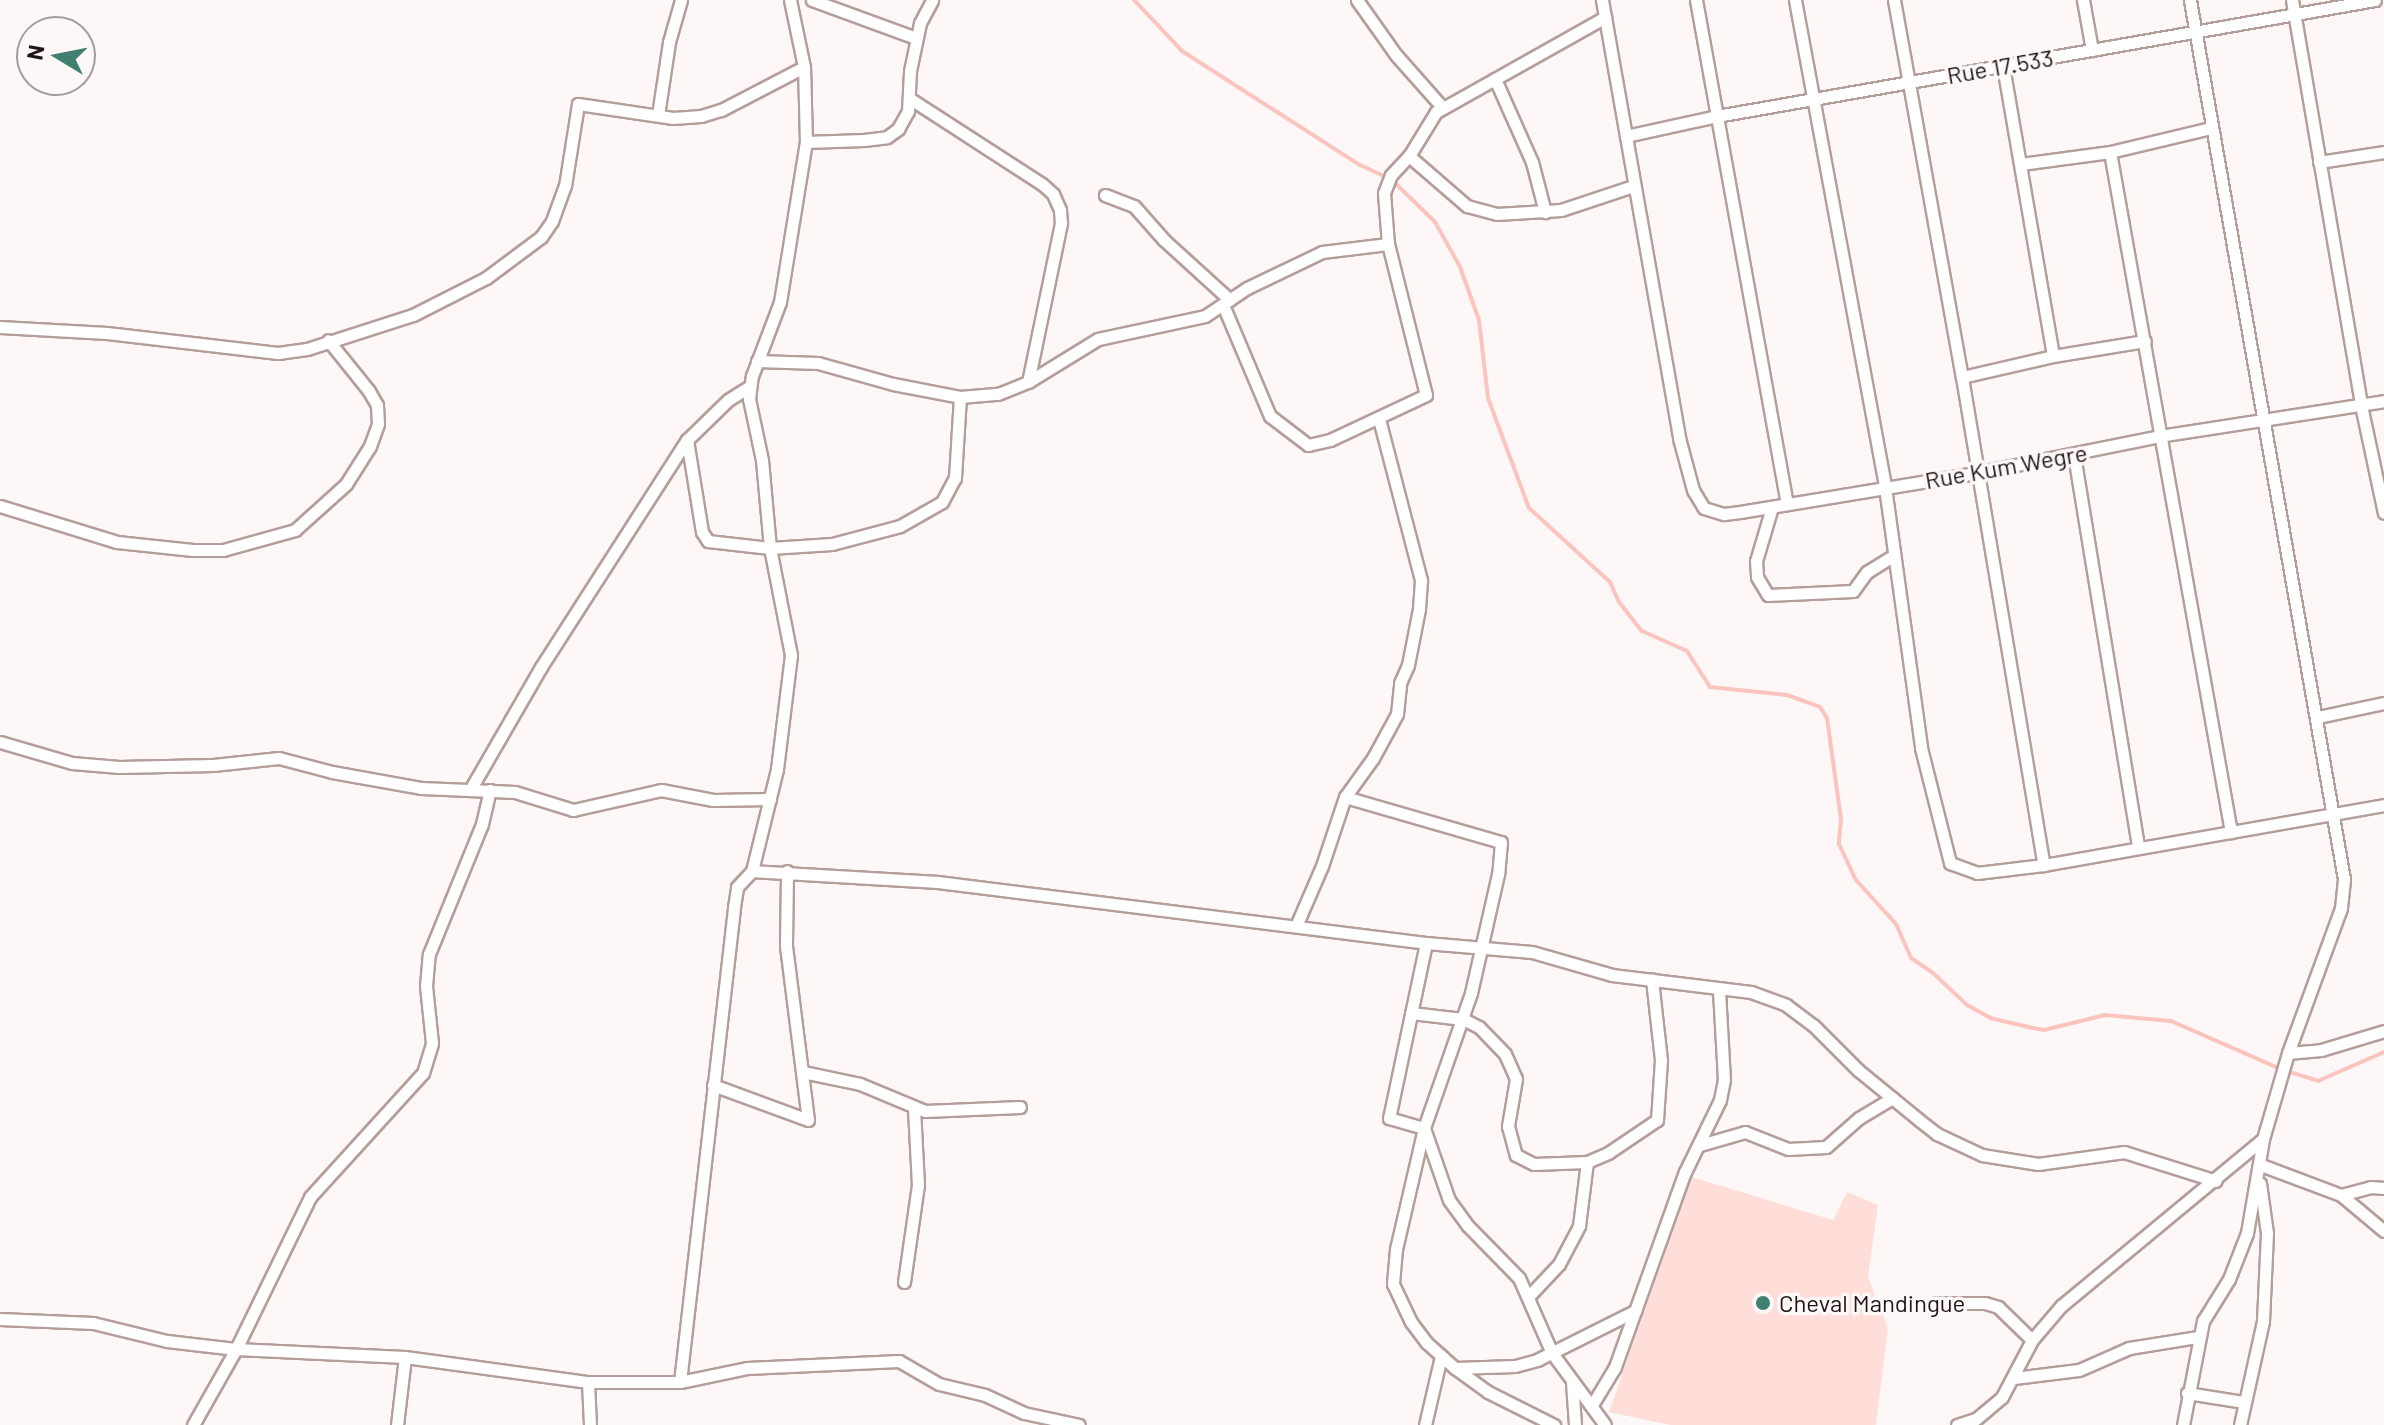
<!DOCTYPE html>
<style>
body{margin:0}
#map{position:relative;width:2384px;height:1425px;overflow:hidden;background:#fdf8f7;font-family:Barlow,sans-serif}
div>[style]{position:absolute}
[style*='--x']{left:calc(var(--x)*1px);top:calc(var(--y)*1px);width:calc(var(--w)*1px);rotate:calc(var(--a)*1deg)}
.green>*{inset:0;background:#ffdeda}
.stream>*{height:4px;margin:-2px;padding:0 2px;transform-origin:2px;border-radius:2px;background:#fcc4be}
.roads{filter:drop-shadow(2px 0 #b49e9b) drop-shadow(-2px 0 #b49e9b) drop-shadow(0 2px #b49e9b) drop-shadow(0 -2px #b49e9b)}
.minor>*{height:11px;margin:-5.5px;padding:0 5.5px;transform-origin:5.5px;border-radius:5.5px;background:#fff}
.dots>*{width:22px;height:22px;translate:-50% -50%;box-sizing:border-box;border:4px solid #fdf8f7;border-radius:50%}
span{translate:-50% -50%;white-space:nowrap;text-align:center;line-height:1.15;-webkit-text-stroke:7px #fdf8f7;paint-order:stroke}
.street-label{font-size:24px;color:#1f1716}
.poi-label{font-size:24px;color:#1f1716}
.left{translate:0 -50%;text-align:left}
.north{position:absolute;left:16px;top:16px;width:80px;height:80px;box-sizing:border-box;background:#fdf8f7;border:2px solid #a49e9d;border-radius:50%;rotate:280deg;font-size:22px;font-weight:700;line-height:32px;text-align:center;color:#1f1716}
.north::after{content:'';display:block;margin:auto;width:28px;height:36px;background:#3f8071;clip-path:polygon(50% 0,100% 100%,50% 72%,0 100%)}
</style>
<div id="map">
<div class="green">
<i style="clip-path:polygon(1692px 1177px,1833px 1220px,1847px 1192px,1878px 1205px,1868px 1277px,1888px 1328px,1876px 1425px,1670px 1425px,1609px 1412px)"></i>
</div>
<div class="stream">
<i style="--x:1134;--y:0;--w:70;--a:46.7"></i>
<i style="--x:1182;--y:51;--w:209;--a:32.7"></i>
<i style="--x:1358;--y:164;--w:38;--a:25"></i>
<i style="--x:1392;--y:180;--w:60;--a:44.3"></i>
<i style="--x:1435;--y:222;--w:51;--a:60.9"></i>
<i style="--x:1460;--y:267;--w:56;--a:70.3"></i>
<i style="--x:1479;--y:320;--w:79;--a:83.4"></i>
<i style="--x:1488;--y:398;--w:117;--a:69.6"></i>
<i style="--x:1529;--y:508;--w:110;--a:42.4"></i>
<i style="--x:1610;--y:582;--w:22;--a:66"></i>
<i style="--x:1619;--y:602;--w:37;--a:52"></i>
<i style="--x:1642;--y:631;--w:49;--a:24"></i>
<i style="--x:1687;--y:651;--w:43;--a:57.4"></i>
<i style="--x:1710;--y:687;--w:77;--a:5.9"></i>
<i style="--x:1787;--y:695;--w:35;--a:20"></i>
<i style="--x:1820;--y:707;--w:13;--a:58"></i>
<i style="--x:1827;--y:718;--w:102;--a:82.1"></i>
<i style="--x:1841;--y:819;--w:25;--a:95"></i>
<i style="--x:1839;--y:844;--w:40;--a:65"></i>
<i style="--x:1856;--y:880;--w:59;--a:47.7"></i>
<i style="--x:1896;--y:924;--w:37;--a:66"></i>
<i style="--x:1911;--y:958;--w:25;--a:34"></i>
<i style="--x:1932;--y:972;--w:48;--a:43.3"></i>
<i style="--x:1967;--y:1005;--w:26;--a:29"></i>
<i style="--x:1990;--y:1018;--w:44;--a:13.1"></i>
<i style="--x:2033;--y:1028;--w:11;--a:10"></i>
<i style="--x:2044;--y:1030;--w:63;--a:-13.8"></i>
<i style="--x:2105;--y:1015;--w:66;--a:5.2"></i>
<i style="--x:2171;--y:1021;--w:122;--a:23.6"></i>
<i style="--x:2283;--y:1070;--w:37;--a:17"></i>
<i style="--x:2318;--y:1081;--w:72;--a:-23.7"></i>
</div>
<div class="roads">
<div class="minor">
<i style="--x:812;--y:0;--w:111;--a:20.1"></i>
<i style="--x:1357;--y:0;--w:67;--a:54.7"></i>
<i style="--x:1396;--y:55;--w:69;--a:48.5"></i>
<i style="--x:1602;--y:0;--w:445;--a:80"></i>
<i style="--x:1679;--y:438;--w:54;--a:74.9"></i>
<i style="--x:1693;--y:490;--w:21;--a:59"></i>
<i style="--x:1704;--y:508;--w:21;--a:17"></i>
<i style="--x:1724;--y:514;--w:16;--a:-7"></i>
<i style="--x:1740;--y:512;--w:239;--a:-9.4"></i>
<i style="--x:1976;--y:473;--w:187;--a:-11.4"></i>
<i style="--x:2159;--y:436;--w:228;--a:-8.8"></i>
<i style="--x:1696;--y:0;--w:512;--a:79.77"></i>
<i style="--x:1795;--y:0;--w:495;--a:79.5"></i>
<i style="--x:1885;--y:487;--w:263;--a:82.1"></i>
<i style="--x:1921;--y:748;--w:119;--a:75.8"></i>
<i style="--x:1950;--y:863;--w:29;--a:20"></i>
<i style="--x:1977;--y:873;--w:67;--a:-6.8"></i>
<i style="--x:2044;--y:865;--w:345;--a:-10"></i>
<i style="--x:1894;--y:0;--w:383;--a:79.8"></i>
<i style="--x:1962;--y:377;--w:495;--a:80.5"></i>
<i style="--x:2083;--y:0;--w:51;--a:79.8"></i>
<i style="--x:2292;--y:0;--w:411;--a:80.3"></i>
<i style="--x:2361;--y:405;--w:110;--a:78"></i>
<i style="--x:2003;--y:66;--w:294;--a:80.2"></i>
<i style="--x:1495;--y:79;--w:91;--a:66"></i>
<i style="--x:1532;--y:162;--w:52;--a:75.4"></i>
<i style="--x:909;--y:98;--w:158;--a:32.9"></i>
<i style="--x:1042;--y:184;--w:15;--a:42"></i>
<i style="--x:1053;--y:194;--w:17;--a:66"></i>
<i style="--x:1060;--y:210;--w:13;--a:86"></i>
<i style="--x:1061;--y:223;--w:162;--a:101.7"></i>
<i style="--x:658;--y:115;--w:74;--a:-81.4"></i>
<i style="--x:669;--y:42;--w:44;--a:-74.1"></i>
<i style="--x:1626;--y:136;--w:93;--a:-12.4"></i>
<i style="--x:1717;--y:116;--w:668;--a:-10"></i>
<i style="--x:806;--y:142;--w:58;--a:-2"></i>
<i style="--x:864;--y:140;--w:23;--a:-7"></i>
<i style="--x:887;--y:137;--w:14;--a:-36"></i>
<i style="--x:898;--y:129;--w:21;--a:-61"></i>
<i style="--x:908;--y:111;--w:40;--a:-87.1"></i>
<i style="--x:910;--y:71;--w:49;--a:-78.2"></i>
<i style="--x:920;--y:23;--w:26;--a:-62"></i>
<i style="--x:2110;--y:152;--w:691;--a:79.91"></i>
<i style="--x:1409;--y:156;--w:77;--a:40.8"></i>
<i style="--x:1467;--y:206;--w:31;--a:15"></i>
<i style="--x:1497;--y:214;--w:64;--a:-3.6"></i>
<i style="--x:1561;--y:210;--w:76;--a:-18.4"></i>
<i style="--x:2319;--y:162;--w:66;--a:-8.7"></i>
<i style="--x:2021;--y:164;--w:90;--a:-7.7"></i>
<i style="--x:2110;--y:152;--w:104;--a:-13.4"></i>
<i style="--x:1105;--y:195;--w:31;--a:21"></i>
<i style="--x:1134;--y:206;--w:45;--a:48.6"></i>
<i style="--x:1164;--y:240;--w:89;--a:42.3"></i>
<i style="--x:1223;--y:305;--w:121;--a:67.1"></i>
<i style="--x:1270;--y:416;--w:48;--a:37.3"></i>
<i style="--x:1308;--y:445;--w:23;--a:-13"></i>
<i style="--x:1330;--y:440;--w:106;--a:-25.1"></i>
<i style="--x:1426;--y:395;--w:156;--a:-104.1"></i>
<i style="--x:0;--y:327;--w:107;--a:3.2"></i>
<i style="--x:107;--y:333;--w:172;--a:6.7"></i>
<i style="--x:278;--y:353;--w:29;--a:-8"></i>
<i style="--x:307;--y:349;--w:111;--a:-17.8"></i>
<i style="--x:413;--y:315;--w:82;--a:-26.9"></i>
<i style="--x:486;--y:278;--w:69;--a:-36.7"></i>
<i style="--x:541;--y:237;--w:19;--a:-55"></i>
<i style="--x:552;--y:221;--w:37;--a:-70"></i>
<i style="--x:565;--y:186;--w:83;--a:-81"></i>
<i style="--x:578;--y:104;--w:96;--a:8.4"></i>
<i style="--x:673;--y:118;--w:28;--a:-4"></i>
<i style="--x:701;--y:116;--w:21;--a:-17"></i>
<i style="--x:721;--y:110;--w:93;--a:-27.4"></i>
<i style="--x:757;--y:361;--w:61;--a:1.9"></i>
<i style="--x:818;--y:363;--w:78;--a:15.6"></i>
<i style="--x:893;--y:384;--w:68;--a:11"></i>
<i style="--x:960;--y:397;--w:38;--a:-5"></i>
<i style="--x:998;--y:394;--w:32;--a:-22"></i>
<i style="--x:1028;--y:382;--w:82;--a:-31.6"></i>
<i style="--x:1098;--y:339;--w:109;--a:-12.1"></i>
<i style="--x:1205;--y:316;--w:50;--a:-33.7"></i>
<i style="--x:1247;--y:288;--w:83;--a:-25.6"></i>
<i style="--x:1322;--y:252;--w:66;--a:-6.9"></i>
<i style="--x:1388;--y:244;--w:51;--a:-94.5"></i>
<i style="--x:1384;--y:193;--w:19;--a:-69"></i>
<i style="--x:1391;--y:175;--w:26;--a:-47"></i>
<i style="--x:1409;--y:156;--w:52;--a:-58.5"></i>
<i style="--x:1436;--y:112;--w:194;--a:-29.3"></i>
<i style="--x:1962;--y:377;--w:93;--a:-13"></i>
<i style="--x:2053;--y:356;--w:93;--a:-9.3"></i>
<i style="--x:687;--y:440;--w:93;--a:80.7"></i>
<i style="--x:702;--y:532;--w:11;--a:56"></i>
<i style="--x:708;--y:541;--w:62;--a:6.4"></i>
<i style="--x:770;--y:548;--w:62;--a:-3.7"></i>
<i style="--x:832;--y:544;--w:70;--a:-14.8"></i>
<i style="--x:900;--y:526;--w:48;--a:-29.7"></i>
<i style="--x:942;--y:502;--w:27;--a:-62"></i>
<i style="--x:955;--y:478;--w:81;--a:-86.5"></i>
<i style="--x:2074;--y:455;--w:396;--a:80.7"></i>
<i style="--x:0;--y:506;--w:122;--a:17.1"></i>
<i style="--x:117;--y:542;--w:76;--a:6"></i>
<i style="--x:193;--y:550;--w:30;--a:0"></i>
<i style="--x:223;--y:550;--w:75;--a:-15.5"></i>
<i style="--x:295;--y:530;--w:69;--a:-42"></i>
<i style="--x:346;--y:484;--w:45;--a:-57.7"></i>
<i style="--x:370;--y:446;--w:23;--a:-70"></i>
<i style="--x:378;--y:424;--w:19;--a:-93"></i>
<i style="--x:377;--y:405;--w:16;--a:-120"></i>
<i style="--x:369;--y:391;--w:65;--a:-128.8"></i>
<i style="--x:1772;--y:507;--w:56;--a:106.5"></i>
<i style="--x:1756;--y:561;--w:16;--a:86"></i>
<i style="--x:1757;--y:577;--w:21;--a:59"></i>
<i style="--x:1768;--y:595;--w:85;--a:-2.7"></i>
<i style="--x:1853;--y:591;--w:24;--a:-54"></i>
<i style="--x:1867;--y:572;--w:32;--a:-32"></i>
<i style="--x:2318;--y:717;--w:67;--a:-12"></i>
<i style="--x:0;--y:742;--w:75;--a:16.3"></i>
<i style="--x:72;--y:763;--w:47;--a:4.9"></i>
<i style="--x:119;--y:767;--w:94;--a:-1.2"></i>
<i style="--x:213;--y:765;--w:66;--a:-6.1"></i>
<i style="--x:279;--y:758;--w:55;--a:14.8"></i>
<i style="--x:332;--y:772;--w:90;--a:10.2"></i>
<i style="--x:421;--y:788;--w:94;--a:2.4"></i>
<i style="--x:515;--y:792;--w:61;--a:17.2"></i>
<i style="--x:573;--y:810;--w:90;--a:-12.8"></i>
<i style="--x:661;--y:790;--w:53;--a:10.9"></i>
<i style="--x:713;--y:800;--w:57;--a:-1"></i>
<i style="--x:470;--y:790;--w:142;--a:-60"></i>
<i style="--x:541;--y:667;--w:270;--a:-57.3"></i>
<i style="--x:687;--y:440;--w:57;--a:-44.3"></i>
<i style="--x:728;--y:400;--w:25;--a:-32"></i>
<i style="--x:1345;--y:797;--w:162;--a:16.1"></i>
<i style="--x:1501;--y:842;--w:32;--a:95"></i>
<i style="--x:1498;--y:874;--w:122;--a:102.8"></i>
<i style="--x:1471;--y:993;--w:143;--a:109.2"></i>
<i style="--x:1424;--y:1128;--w:124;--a:103"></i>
<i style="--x:1396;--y:1249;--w:35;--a:95"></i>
<i style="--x:1393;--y:1284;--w:42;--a:64.7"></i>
<i style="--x:1411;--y:1322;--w:26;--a:53"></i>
<i style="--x:1427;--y:1343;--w:38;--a:42"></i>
<i style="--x:1455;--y:1368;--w:41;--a:36"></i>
<i style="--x:1488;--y:1392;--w:74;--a:26.6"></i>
<i style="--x:752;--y:871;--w:105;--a:-76.2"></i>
<i style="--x:777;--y:769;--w:115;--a:-83"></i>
<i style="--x:791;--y:655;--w:109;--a:-101.1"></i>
<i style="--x:770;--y:548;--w:88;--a:-95.2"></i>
<i style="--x:762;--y:460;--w:62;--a:-102"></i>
<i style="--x:749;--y:399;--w:23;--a:-83"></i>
<i style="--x:752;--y:376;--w:79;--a:-69.3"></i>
<i style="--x:780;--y:302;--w:162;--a:-80.8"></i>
<i style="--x:806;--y:142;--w:75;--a:-91.5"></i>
<i style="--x:804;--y:67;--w:68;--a:-101.8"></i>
<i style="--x:1296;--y:926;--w:65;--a:-66.6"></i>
<i style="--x:1322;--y:866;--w:73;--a:-71.6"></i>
<i style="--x:1345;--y:797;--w:48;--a:-54.3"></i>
<i style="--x:1373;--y:758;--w:50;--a:-61.4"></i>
<i style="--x:1397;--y:714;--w:31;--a:-84"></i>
<i style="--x:1400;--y:683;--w:20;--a:-66"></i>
<i style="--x:1408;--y:665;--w:57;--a:-78.9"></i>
<i style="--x:1419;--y:609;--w:29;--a:-86"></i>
<i style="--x:1421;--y:580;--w:166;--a:-104.6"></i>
<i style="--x:1426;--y:943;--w:179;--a:101.9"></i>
<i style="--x:1389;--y:1118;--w:36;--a:16"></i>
<i style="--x:1424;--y:1128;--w:76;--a:70.9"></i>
<i style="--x:1449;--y:1200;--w:32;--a:54"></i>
<i style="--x:1468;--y:1226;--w:73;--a:45.6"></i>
<i style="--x:1519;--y:1278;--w:82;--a:66.3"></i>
<i style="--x:1552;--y:1353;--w:89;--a:53.6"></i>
<i style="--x:1411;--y:1013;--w:52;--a:6.6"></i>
<i style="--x:1463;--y:1019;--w:18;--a:27"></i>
<i style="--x:1479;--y:1027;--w:37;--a:46"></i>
<i style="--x:1505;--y:1054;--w:27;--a:66"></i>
<i style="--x:1516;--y:1079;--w:48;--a:99.7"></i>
<i style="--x:1508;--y:1126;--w:30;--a:75"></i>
<i style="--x:1516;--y:1155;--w:20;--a:27"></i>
<i style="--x:1534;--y:1164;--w:53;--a:-2.2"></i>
<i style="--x:1587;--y:1162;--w:23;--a:-23"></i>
<i style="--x:1608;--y:1153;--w:59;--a:-34"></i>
<i style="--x:1657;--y:1120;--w:60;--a:-86.2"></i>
<i style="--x:1661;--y:1060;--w:81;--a:-96.4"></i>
<i style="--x:2288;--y:1053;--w:33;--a:-5"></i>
<i style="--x:2321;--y:1050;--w:66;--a:-16.8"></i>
<i style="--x:803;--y:1072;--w:58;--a:11.9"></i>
<i style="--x:860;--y:1084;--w:70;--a:22.6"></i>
<i style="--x:925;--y:1111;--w:95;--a:-2.4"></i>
<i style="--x:713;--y:1085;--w:101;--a:20.2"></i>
<i style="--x:808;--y:1120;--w:176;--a:-97.2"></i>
<i style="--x:786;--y:945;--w:74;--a:-89.2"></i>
<i style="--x:1700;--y:1145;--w:47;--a:-16.1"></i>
<i style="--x:1745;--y:1132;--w:46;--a:21.6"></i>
<i style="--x:1788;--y:1149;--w:38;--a:-3"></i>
<i style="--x:1826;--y:1147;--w:44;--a:-41.3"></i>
<i style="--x:1859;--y:1118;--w:39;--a:-31"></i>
<i style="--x:2261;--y:1165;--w:85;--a:20.6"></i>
<i style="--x:2341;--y:1195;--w:56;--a:39.9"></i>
<i style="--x:2341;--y:1195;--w:31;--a:-15"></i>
<i style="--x:2371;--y:1187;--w:13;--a:4"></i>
<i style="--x:904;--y:1282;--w:98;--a:-81.8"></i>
<i style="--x:918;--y:1185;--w:77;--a:-93"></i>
<i style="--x:1528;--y:1297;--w:45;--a:-46.8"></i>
<i style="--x:1559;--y:1264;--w:43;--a:-62.2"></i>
<i style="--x:1579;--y:1226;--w:64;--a:-82.9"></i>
<i style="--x:1936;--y:1303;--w:49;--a:0"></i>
<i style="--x:1985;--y:1303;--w:14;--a:17"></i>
<i style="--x:1998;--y:1307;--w:47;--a:44.1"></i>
<i style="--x:0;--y:1319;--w:93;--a:2.5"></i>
<i style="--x:93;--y:1323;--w:76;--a:13.7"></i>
<i style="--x:167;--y:1341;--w:69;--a:6.6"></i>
<i style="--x:236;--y:1349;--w:169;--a:2.7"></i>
<i style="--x:405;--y:1357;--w:185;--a:7.8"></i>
<i style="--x:588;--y:1382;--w:92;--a:0"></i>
<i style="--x:680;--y:1382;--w:478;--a:-83.5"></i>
<i style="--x:734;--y:907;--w:20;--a:-81"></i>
<i style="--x:737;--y:887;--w:22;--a:-47"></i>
<i style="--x:752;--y:871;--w:185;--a:3.4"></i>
<i style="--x:937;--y:882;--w:493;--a:7.1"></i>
<i style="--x:1426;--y:943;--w:106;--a:4.9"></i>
<i style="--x:1532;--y:952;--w:83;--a:16"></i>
<i style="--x:1612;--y:975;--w:140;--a:7"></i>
<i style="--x:1751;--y:992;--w:37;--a:20"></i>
<i style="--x:1786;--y:1005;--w:34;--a:37"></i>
<i style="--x:1813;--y:1025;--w:64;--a:45"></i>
<i style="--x:1858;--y:1070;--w:79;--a:39.3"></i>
<i style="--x:1919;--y:1120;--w:23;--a:38"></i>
<i style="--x:1937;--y:1134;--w:50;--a:25"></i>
<i style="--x:1982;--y:1155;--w:57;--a:9.1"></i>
<i style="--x:2038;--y:1164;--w:87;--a:-7.9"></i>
<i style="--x:2124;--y:1152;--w:96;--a:17.5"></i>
<i style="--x:1455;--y:1368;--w:60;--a:-1.9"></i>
<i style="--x:1515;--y:1366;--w:23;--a:-15"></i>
<i style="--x:1537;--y:1360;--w:110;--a:-26.6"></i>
<i style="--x:2014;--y:1378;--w:65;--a:-7"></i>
<i style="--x:2079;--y:1370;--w:55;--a:-23.7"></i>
<i style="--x:2129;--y:1348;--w:70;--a:-9.1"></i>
<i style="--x:588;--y:1382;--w:43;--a:87.3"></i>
<i style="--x:680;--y:1382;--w:68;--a:-11.8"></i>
<i style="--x:747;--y:1368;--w:152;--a:-2.6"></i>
<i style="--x:899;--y:1361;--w:46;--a:29.9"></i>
<i style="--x:939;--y:1384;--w:47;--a:13.4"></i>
<i style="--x:985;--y:1395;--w:43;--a:24.8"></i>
<i style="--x:1024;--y:1413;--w:56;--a:12.3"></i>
<i style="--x:1572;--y:1382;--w:43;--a:86"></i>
<i style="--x:2187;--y:1393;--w:58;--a:9"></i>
<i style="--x:1592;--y:1405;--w:44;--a:-58.8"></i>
<i style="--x:1615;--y:1367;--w:207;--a:-70.3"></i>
<i style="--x:1685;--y:1172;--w:80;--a:-64.1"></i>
<i style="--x:1720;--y:1100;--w:20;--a:-79"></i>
<i style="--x:1724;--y:1080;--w:90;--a:-93.2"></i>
<i style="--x:193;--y:1425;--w:87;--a:-60.5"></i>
<i style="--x:236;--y:1349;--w:169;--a:-64"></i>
<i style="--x:310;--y:1197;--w:168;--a:-47.7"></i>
<i style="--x:423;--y:1073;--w:31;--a:-73"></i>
<i style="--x:432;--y:1043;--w:57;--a:-96"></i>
<i style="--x:426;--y:986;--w:32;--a:-85"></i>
<i style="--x:429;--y:954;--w:140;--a:-67.8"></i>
<i style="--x:482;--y:824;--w:35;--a:-77"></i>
<i style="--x:397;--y:1425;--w:68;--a:-83.3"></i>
<i style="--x:1425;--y:1425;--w:71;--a:-76.9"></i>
<i style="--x:1957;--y:1425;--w:20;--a:-18"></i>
<i style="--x:1976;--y:1419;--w:34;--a:-40"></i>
<i style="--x:2002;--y:1397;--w:64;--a:-62.2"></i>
<i style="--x:2032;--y:1340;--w:45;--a:-49.5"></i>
<i style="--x:2061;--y:1306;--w:262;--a:-39.6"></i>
<i style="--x:2183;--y:1425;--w:106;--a:-79.1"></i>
<i style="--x:2203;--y:1321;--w:49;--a:-58.2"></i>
<i style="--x:2229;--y:1279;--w:49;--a:-68.6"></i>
<i style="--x:2247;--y:1233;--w:95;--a:-80.3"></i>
<i style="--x:2263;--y:1139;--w:90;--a:-73.8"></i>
<i style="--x:2288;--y:1053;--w:154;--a:-69.9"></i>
<i style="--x:2341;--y:908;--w:29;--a:-84"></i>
<i style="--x:2344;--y:879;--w:892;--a:-99.94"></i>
<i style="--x:2240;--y:1425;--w:107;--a:-77.5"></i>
<i style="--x:2263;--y:1321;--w:88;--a:-87.4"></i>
<i style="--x:2267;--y:1233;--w:50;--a:-98"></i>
</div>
</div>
<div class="dots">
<i style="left:1763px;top:1303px;background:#3f8071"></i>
</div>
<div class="street-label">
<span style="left:2000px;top:66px;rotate:-10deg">Rue 17.533</span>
<span style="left:2006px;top:466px;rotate:-10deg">Rue Kum Wegre</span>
</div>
<div class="poi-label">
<span class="left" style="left:1779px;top:1303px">Cheval Mandingue</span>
</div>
<div class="north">N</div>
</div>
